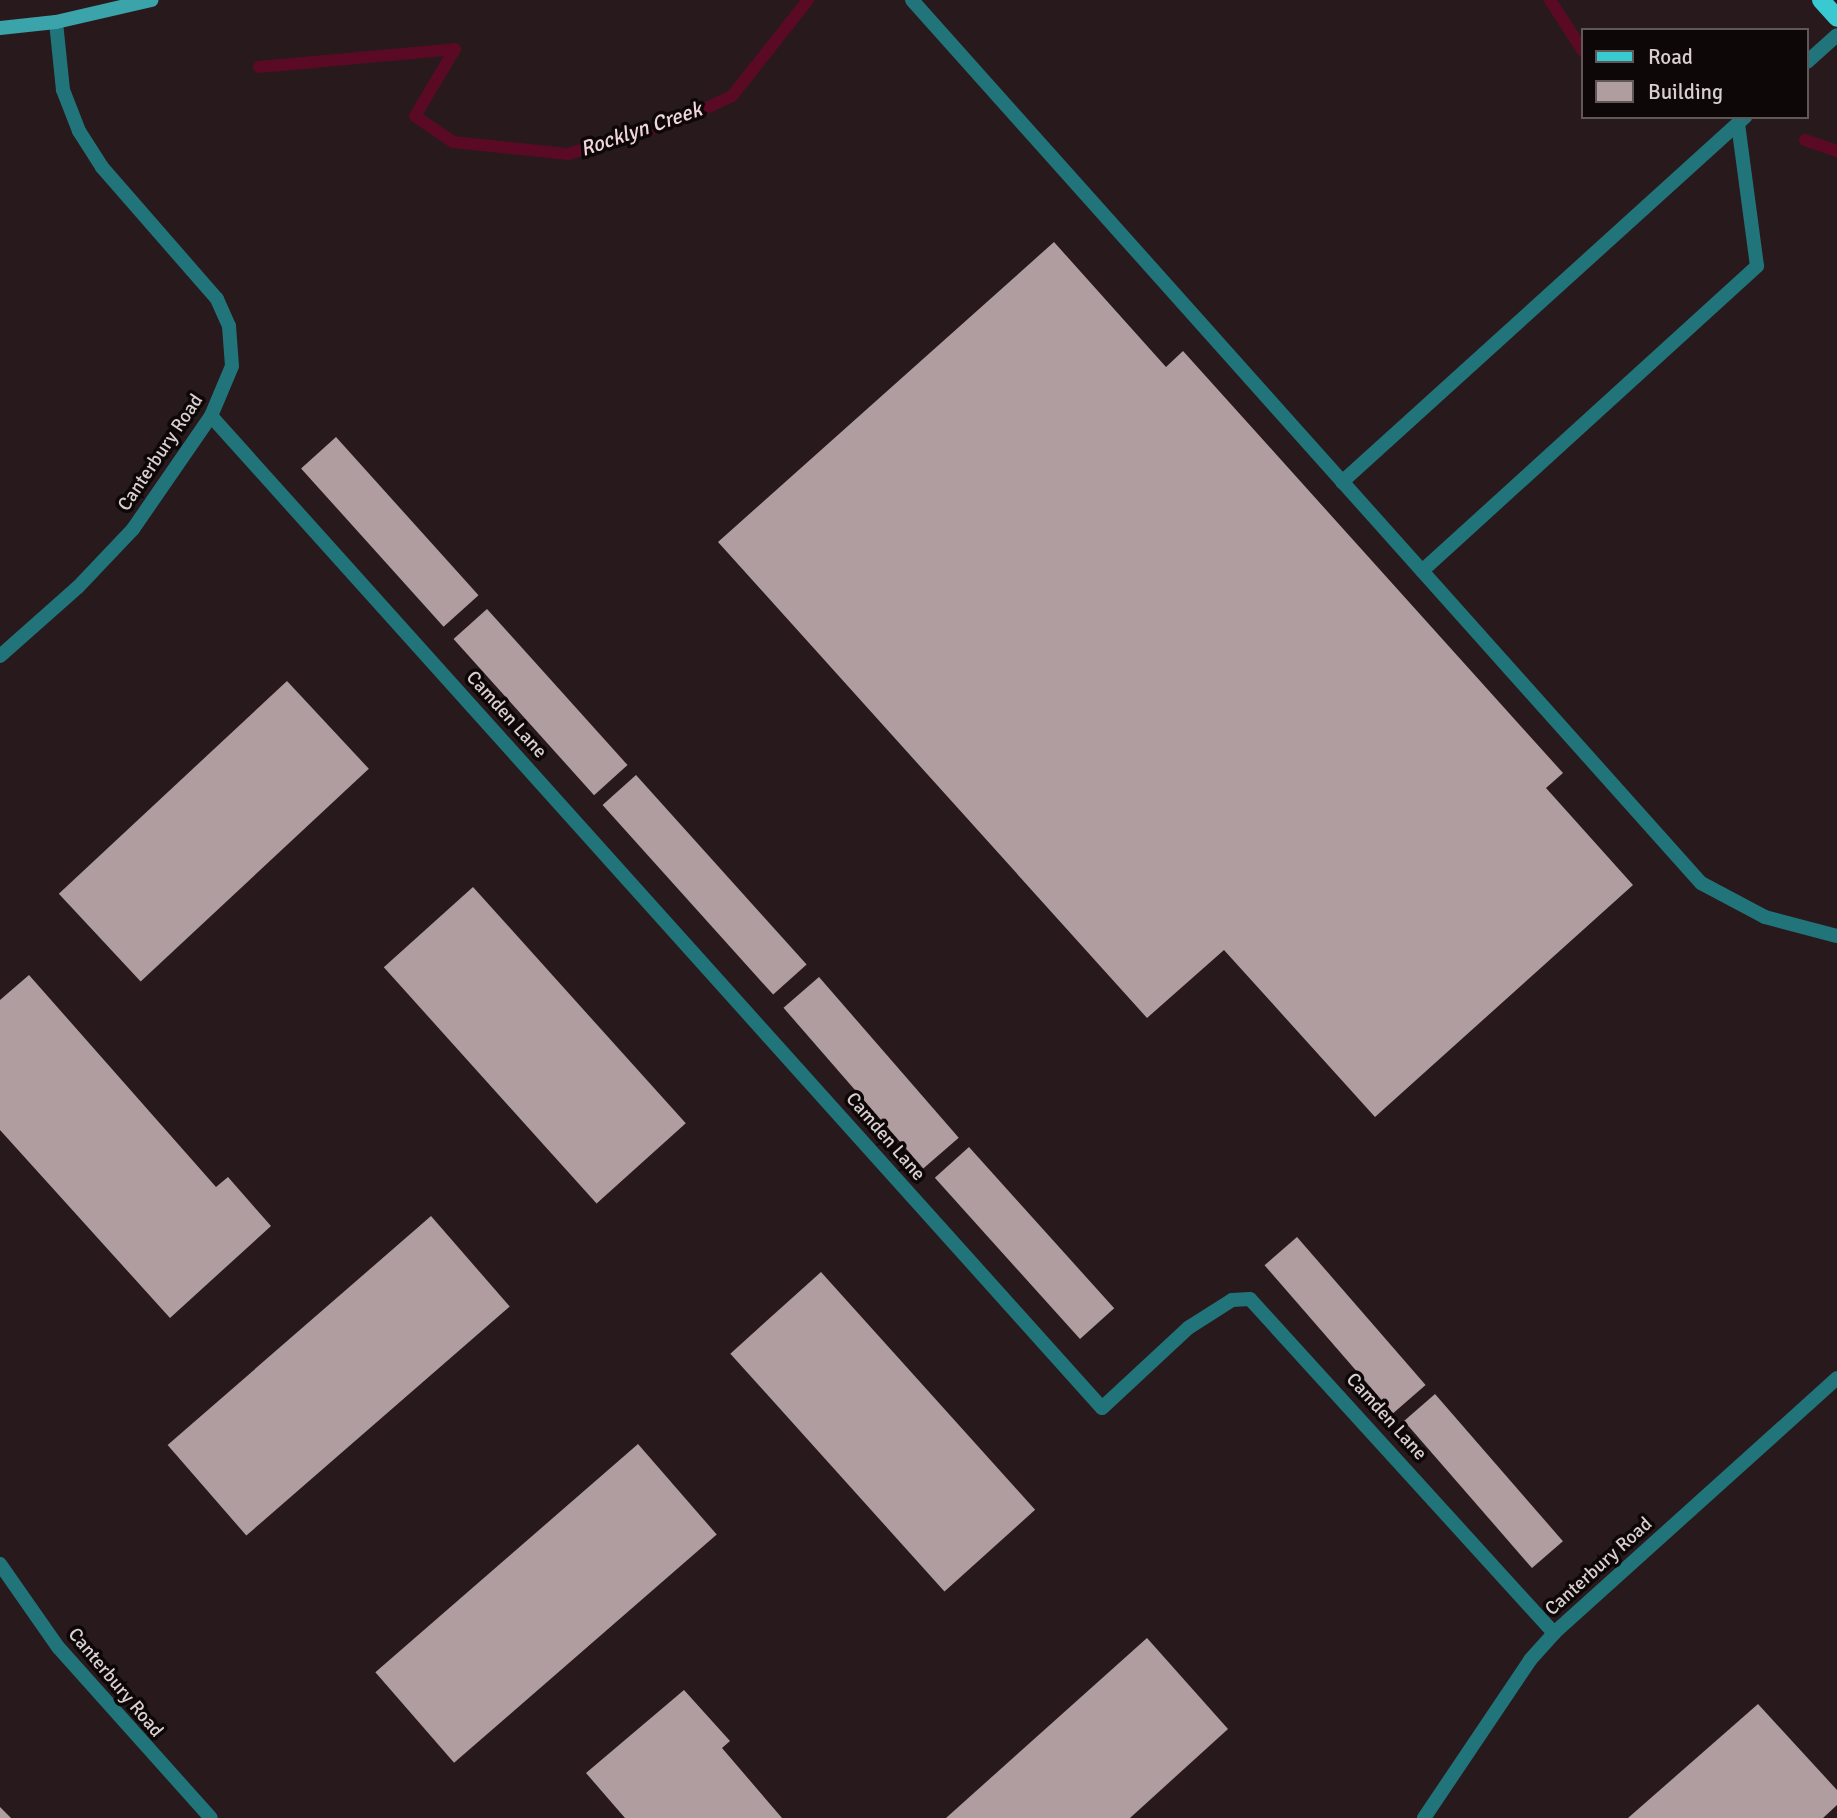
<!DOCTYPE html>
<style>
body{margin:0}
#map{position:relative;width:1837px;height:1818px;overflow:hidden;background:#281a1c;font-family:Signika,sans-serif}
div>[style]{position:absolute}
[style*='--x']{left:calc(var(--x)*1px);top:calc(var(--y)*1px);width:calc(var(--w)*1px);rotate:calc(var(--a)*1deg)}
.stream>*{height:12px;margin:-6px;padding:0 6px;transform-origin:6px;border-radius:6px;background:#5b0a26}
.building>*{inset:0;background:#b09da0;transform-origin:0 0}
.service>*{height:14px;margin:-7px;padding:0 7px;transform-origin:7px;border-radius:7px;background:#21757a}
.secondary>*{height:14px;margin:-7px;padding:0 7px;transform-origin:7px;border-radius:7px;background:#3ba3aa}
.primary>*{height:18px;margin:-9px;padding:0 9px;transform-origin:9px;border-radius:9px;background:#39c9d1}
span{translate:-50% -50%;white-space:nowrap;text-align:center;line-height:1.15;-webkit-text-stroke:7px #0d0708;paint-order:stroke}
.street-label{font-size:19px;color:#d9cfd0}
.water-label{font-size:21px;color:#efd6d9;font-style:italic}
.legend{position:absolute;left:1581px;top:28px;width:228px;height:91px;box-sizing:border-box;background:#0d0708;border:2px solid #5f5758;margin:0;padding:9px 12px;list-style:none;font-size:21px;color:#d9cfd0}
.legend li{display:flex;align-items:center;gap:14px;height:35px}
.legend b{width:35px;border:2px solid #5f5758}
</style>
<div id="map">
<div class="stream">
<i style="--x:1550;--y:0;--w:61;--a:57.1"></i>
<i style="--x:259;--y:67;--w:197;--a:-5.2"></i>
<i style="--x:455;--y:49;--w:78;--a:120.8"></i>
<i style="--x:415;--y:116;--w:46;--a:34.4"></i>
<i style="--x:453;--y:142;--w:116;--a:6"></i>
<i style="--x:568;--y:154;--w:115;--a:-16.7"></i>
<i style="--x:678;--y:121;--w:60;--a:-24.8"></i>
<i style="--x:732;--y:96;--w:122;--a:-51.6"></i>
<i style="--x:1805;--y:140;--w:34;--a:19"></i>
</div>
<div class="building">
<i style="clip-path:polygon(1054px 242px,1166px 367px,1183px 351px,1563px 773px,1546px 788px,1633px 885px,1375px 1117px,1224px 950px,1147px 1018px,718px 542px)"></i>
<i style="left:336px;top:437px;width:213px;height:47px;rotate:48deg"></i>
<i style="left:487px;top:609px;width:210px;height:45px;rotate:48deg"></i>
<i style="left:287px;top:681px;width:120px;height:312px;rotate:47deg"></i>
<i style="left:636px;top:775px;width:255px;height:45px;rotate:48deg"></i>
<i style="left:473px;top:887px;width:318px;height:120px;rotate:48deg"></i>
<i style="clip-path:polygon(29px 975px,216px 1187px,228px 1177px,271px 1226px,170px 1318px,0 1130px,0 1000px)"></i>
<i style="left:819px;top:977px;width:213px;height:47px;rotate:49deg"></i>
<i style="left:969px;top:1147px;width:217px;height:46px;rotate:48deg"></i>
<i style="left:431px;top:1216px;width:120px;height:349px;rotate:49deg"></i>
<i style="left:1297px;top:1237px;width:196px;height:43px;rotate:49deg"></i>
<i style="left:821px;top:1272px;width:320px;height:122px;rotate:48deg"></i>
<i style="left:1435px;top:1394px;width:195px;height:41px;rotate:49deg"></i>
<i style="left:638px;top:1444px;width:120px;height:348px;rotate:49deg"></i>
<i style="clip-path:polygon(1147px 1638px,1228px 1729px,1130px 1818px,946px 1818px)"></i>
<i style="clip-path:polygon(684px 1690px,730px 1741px,722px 1748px,782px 1818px,625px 1818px,586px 1773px)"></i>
<i style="clip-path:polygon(1758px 1704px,1837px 1790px,1837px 1805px,1823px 1818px,1628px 1818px)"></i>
<i style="clip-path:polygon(0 1807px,11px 1818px,0 1818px)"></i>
</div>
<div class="service">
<i style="--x:912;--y:0;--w:1184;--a:48.22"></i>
<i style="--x:1701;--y:883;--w:72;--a:28"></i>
<i style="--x:1765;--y:917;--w:74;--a:14.8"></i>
<i style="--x:1807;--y:62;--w:40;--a:-42"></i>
<i style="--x:211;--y:416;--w:1333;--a:48.07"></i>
<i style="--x:1102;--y:1408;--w:117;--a:-42.9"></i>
<i style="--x:1188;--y:1328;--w:52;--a:-32.5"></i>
<i style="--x:1232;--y:1300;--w:18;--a:-3"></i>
<i style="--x:1250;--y:1299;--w:452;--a:47.7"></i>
<i style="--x:1342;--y:482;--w:544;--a:-42.17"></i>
<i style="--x:1422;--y:571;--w:453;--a:-42.3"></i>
<i style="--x:1757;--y:266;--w:143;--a:-97.6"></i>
<i style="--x:0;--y:656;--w:104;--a:-41.5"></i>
<i style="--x:78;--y:587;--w:80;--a:-46.5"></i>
<i style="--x:133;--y:529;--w:137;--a:-55.4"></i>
<i style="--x:211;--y:416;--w:54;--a:-67.2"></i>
<i style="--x:232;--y:366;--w:40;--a:-94.3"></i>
<i style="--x:229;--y:326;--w:30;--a:-114"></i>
<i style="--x:217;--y:299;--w:175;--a:-131.1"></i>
<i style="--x:102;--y:167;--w:43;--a:-122.6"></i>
<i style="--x:79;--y:131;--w:44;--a:-111.3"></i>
<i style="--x:63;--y:90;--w:68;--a:-95.9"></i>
<i style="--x:0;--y:1564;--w:101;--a:55.1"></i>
<i style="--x:58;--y:1647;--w:229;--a:48.2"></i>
<i style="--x:1424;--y:1818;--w:190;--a:-56.1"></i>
<i style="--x:1530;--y:1660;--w:36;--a:-48"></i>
<i style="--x:1554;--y:1633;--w:381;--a:-42"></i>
</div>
<div class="secondary">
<i style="--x:0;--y:28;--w:56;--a:-6.1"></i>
<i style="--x:56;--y:22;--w:98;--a:-13"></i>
</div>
<div class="primary">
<i style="--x:1821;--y:0;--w:24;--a:48"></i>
</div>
<div class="street-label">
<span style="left:161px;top:453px;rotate:-56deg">Canterbury Road</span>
<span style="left:506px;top:715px;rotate:48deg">Camden Lane</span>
<span style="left:885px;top:1137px;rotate:49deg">Camden Lane</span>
<span style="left:1386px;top:1417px;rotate:48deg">Camden Lane</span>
<span style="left:1599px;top:1567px;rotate:-42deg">Canterbury Road</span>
<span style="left:115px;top:1683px;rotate:50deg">Canterbury Road</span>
</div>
<div class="water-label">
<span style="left:641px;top:129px;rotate:-19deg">Rocklyn Creek</span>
</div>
<ul class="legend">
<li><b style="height:9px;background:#39c9d1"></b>Road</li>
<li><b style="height:19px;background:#b09da0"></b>Building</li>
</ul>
</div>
